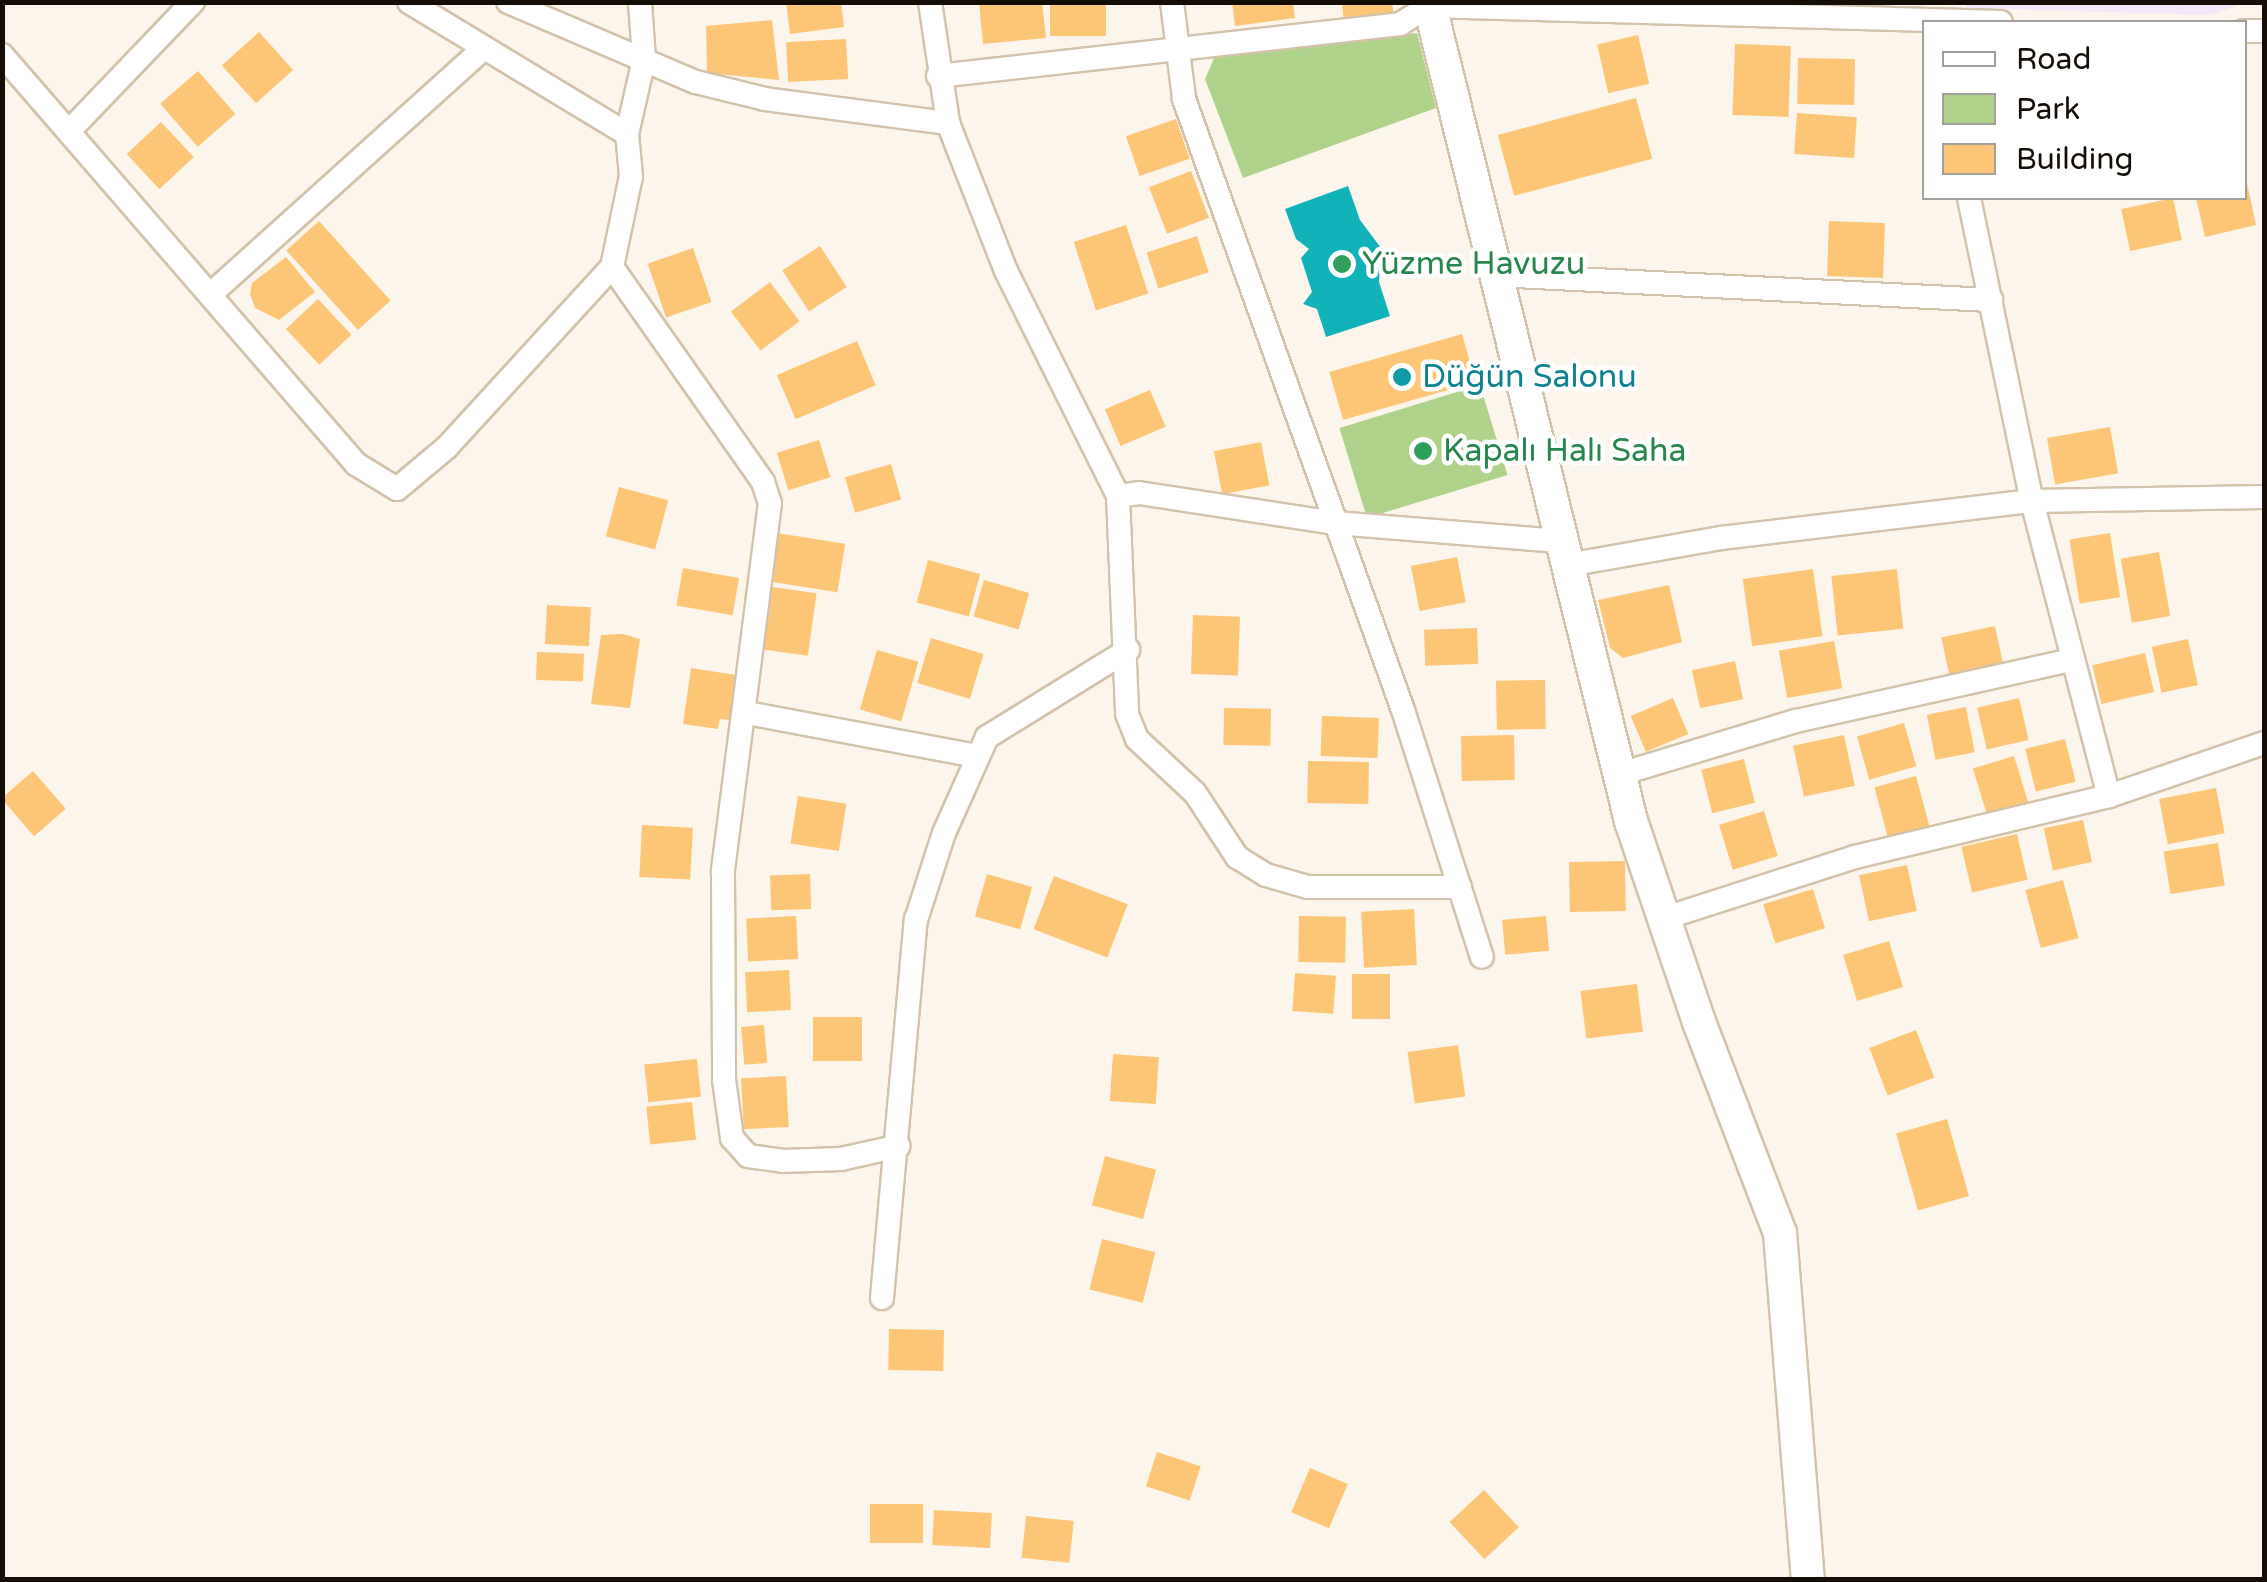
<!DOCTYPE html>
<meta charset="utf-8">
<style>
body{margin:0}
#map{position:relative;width:2267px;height:1582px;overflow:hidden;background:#fcf5eb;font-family:"Varela Round",sans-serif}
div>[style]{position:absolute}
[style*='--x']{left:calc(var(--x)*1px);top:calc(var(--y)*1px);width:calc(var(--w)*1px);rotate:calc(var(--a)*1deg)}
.education>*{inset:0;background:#f5e7fa}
.green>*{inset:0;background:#afd28b;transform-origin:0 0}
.water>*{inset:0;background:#11b3b8}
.building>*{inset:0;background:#fdc676;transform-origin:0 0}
.roads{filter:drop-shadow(2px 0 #d3c2aa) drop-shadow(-2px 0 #d3c2aa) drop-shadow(0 2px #d3c2aa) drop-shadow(0 -2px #d3c2aa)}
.street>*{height:22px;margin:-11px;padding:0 11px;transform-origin:11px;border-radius:11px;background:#fff}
.secondary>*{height:32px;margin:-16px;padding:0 16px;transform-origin:16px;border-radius:16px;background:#fff}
.dots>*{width:28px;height:28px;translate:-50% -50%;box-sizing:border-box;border:5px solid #fff;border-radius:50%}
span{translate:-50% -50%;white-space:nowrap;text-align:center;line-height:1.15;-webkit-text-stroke:9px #fff;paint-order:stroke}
.leisure-label{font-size:32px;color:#27864d}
.left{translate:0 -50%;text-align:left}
.culture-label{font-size:32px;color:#0d838f}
.frame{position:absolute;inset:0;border:5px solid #140e07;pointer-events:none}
.legend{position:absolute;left:1922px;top:20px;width:325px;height:180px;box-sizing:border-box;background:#fff;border:2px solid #a19f9c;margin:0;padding:12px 18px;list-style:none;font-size:30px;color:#140e07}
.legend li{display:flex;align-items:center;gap:20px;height:50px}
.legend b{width:50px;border:2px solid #a19f9c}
</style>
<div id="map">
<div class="education">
<i style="clip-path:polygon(1967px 2px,2237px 2px,2237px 6px,2210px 15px,1966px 8px)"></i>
</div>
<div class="green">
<i style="clip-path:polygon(1417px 33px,1436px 108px,1243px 178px,1205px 79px,1215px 56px)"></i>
<i style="left:1480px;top:385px;width:94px;height:147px;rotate:73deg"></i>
</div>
<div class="water">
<i style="clip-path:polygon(1348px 186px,1360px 220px,1381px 248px,1379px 282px,1390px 316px,1326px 337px,1317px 309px,1303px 304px,1312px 292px,1301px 258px,1309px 249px,1296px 239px,1285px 209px)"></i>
</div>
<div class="building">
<i style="clip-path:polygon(786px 2px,841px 2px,844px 27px,790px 34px)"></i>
<i style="clip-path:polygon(979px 2px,1042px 2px,1046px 38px,983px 44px)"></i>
<i style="left:1050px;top:2px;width:56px;height:34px"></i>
<i style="clip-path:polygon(1232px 2px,1293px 2px,1295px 18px,1235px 26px)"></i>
<i style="clip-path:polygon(1342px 2px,1392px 2px,1394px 16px,1344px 23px)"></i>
<i style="clip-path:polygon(772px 20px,779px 80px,707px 73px,706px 26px)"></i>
<i style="left:259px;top:32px;width:51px;height:50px;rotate:48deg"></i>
<i style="left:1638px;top:35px;width:50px;height:42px;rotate:77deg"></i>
<i style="left:846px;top:39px;width:40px;height:60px;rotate:87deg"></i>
<i style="left:1735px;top:44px;width:56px;height:71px;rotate:2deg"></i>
<i style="left:1798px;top:58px;width:57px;height:46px;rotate:1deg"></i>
<i style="left:198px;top:71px;width:57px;height:50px;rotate:49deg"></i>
<i style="left:1636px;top:98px;width:63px;height:143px;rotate:75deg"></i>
<i style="left:1797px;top:113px;width:60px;height:41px;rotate:4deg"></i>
<i style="left:1176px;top:119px;width:42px;height:53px;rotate:71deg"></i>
<i style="left:161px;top:122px;width:48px;height:47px;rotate:47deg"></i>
<i style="left:1191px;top:171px;width:50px;height:45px;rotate:69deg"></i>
<i style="clip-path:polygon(2246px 178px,2256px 225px,2205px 237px,2196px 198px,2244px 198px)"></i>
<i style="left:2173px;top:198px;width:43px;height:53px;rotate:78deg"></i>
<i style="left:319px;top:221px;width:107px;height:44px;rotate:48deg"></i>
<i style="left:1829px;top:221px;width:56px;height:55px;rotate:2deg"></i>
<i style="left:1126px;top:225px;width:72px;height:55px;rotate:72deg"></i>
<i style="left:1197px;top:236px;width:38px;height:53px;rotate:72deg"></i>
<i style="left:820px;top:246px;width:49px;height:45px;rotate:57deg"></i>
<i style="left:693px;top:248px;width:57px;height:48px;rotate:71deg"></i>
<i style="clip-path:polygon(286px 257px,315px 292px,279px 320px,255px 308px,250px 294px,252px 283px)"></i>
<i style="left:770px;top:282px;width:49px;height:49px;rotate:53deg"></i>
<i style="left:318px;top:299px;width:49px;height:44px;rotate:47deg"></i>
<i style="left:1462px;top:334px;width:50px;height:138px;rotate:74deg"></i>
<i style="left:857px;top:341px;width:48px;height:87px;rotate:67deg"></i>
<i style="left:1150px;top:390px;width:40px;height:49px;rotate:67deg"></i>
<i style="left:2110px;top:427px;width:47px;height:64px;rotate:80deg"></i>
<i style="left:819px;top:440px;width:39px;height:44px;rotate:73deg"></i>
<i style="left:1261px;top:442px;width:44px;height:48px;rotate:79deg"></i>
<i style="left:891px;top:464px;width:37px;height:48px;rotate:74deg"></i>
<i style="left:619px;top:487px;width:51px;height:51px;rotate:15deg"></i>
<i style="left:777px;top:533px;width:69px;height:49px;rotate:9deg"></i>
<i style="left:2110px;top:533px;width:65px;height:41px;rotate:81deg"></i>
<i style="left:2159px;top:552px;width:65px;height:39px;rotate:80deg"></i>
<i style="left:1457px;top:557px;width:46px;height:47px;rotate:79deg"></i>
<i style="left:928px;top:560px;width:54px;height:44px;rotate:15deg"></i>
<i style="left:683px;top:568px;width:57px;height:38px;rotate:10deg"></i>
<i style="left:1813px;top:569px;width:68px;height:71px;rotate:82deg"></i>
<i style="left:1897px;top:569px;width:60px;height:66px;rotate:84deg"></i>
<i style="left:984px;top:580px;width:47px;height:38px;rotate:16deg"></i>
<i style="clip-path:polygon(1669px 585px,1682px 642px,1623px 658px,1610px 648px,1598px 600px)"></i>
<i style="left:772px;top:587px;width:45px;height:63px;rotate:8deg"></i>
<i style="left:547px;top:605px;width:44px;height:39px;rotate:3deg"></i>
<i style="left:1193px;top:615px;width:47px;height:59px;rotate:2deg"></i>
<i style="left:1995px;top:626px;width:40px;height:55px;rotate:78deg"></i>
<i style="left:1477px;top:628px;width:36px;height:53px;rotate:88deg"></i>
<i style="clip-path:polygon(623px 634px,640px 639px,630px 708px,591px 704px,601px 635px)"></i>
<i style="left:931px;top:638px;width:55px;height:47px;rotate:17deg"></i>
<i style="left:2188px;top:639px;width:47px;height:37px;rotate:78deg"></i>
<i style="left:1834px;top:641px;width:48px;height:56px;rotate:80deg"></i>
<i style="left:877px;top:650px;width:43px;height:62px;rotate:16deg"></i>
<i style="left:537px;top:652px;width:47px;height:28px;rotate:2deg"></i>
<i style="left:2145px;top:653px;width:40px;height:54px;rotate:77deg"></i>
<i style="left:1735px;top:661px;width:39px;height:44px;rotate:78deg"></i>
<i style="clip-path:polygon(691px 668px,736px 675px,729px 720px,720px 719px,718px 729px,683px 724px)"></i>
<i style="left:1545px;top:680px;width:49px;height:49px;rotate:89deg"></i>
<i style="left:1673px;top:698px;width:39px;height:46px;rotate:67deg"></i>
<i style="left:2019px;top:698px;width:43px;height:43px;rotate:77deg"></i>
<i style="left:1966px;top:707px;width:46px;height:40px;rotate:79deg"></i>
<i style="left:1224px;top:708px;width:47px;height:37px;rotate:1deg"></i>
<i style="left:1322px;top:716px;width:57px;height:40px;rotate:2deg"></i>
<i style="left:1904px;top:723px;width:45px;height:49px;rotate:74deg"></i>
<i style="left:1514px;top:735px;width:45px;height:53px;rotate:89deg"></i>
<i style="left:1844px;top:735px;width:52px;height:52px;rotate:78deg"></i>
<i style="left:2065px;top:739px;width:44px;height:41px;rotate:76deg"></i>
<i style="left:2014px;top:756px;width:49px;height:43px;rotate:73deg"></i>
<i style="left:1744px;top:759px;width:45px;height:44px;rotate:76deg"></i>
<i style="left:1308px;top:761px;width:61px;height:42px;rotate:1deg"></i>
<i style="left:33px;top:771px;width:50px;height:42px;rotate:49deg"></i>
<i style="left:1916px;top:776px;width:54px;height:43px;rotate:75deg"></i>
<i style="left:2216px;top:788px;width:46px;height:58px;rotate:79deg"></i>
<i style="left:798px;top:796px;width:49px;height:48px;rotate:9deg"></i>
<i style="left:1764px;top:811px;width:47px;height:47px;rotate:73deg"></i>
<i style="left:2083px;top:820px;width:43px;height:40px;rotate:78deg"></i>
<i style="left:642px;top:825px;width:51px;height:52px;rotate:3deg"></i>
<i style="left:2017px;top:834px;width:47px;height:57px;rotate:77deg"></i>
<i style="left:2218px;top:843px;width:43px;height:55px;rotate:81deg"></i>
<i style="left:1625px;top:861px;width:50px;height:56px;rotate:89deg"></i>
<i style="left:1907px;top:865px;width:47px;height:49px;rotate:78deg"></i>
<i style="left:810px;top:874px;width:35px;height:40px;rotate:88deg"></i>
<i style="left:987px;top:874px;width:47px;height:44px;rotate:16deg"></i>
<i style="left:1054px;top:876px;width:79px;height:57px;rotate:21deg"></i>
<i style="left:2063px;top:880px;width:60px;height:39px;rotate:75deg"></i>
<i style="left:1813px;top:889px;width:41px;height:52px;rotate:73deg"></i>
<i style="left:1414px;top:909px;width:56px;height:53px;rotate:87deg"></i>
<i style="left:796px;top:916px;width:43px;height:50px;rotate:87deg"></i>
<i style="left:1299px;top:916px;width:47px;height:46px;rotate:1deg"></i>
<i style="left:1546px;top:916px;width:35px;height:44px;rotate:85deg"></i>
<i style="left:1889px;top:941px;width:48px;height:48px;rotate:73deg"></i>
<i style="left:789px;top:970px;width:40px;height:44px;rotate:87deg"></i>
<i style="left:1295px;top:973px;width:41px;height:38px;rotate:4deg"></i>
<i style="left:1352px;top:974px;width:38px;height:45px"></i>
<i style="left:1637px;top:984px;width:48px;height:57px;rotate:83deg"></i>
<i style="left:813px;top:1017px;width:49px;height:44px"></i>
<i style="left:764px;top:1025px;width:38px;height:23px;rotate:85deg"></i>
<i style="left:1916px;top:1030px;width:51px;height:50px;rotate:69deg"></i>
<i style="left:1458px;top:1045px;width:52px;height:51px;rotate:82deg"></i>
<i style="left:1113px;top:1054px;width:46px;height:47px;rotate:4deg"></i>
<i style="left:697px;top:1059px;width:38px;height:53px;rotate:84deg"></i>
<i style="left:786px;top:1076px;width:51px;height:45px;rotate:87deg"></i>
<i style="left:692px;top:1102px;width:38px;height:46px;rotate:84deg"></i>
<i style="left:1947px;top:1119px;width:80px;height:53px;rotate:74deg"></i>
<i style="left:1105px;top:1156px;width:53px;height:51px;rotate:15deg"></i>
<i style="left:1102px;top:1239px;width:55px;height:52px;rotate:14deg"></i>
<i style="left:889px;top:1329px;width:55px;height:41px;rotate:1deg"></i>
<i style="left:1157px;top:1452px;width:46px;height:36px;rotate:18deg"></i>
<i style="left:1310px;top:1468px;width:41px;height:48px;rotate:23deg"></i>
<i style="left:1484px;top:1490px;width:51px;height:47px;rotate:47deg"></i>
<i style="left:870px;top:1504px;width:53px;height:39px"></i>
<i style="left:934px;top:1510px;width:58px;height:35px;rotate:3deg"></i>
<i style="left:1026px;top:1516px;width:48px;height:42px;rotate:6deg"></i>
</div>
<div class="roads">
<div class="street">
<i style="--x:409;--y:2;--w:255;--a:31.2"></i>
<i style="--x:508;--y:2;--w:204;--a:23.1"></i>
<i style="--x:696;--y:82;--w:71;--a:13.8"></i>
<i style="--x:765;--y:99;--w:185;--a:7.5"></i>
<i style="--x:930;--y:2;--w:122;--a:81.5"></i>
<i style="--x:948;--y:123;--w:159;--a:68.6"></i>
<i style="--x:1006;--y:271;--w:251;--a:63.5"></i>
<i style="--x:1118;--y:496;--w:218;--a:87.6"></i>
<i style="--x:1127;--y:714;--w:27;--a:68"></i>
<i style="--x:1137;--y:739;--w:79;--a:43"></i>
<i style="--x:1195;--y:793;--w:77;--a:56.7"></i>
<i style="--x:1237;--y:857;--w:34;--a:32"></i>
<i style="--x:1266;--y:875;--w:44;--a:15.9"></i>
<i style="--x:1308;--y:887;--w:152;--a:0"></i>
<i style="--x:1172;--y:2;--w:98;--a:82.9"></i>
<i style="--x:1184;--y:99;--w:649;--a:70.28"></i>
<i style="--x:1403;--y:710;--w:259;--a:72.3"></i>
<i style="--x:2244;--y:31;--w:20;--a:0"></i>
<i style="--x:2;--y:55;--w:541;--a:49.12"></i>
<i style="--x:356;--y:464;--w:48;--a:31.4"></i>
<i style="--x:397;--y:489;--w:65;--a:-40"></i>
<i style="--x:447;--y:447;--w:244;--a:-47.5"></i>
<i style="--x:612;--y:267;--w:93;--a:-78.2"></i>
<i style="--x:631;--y:176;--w:42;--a:-95.4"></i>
<i style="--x:627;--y:134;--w:77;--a:-77.2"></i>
<i style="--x:644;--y:59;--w:57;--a:-94"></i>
<i style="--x:938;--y:76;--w:465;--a:-6.4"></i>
<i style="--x:1400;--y:24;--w:34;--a:-32"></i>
<i style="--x:1429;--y:6;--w:572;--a:1.6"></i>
<i style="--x:72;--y:128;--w:175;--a:-46.2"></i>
<i style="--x:1969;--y:198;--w:309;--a:78.3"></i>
<i style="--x:2032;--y:501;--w:305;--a:75.4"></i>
<i style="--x:612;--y:267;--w:263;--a:54.9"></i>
<i style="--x:763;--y:482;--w:22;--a:72"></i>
<i style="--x:770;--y:503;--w:372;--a:97.3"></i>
<i style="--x:723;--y:872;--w:208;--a:89.7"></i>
<i style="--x:724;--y:1080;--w:59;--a:82.1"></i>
<i style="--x:732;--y:1138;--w:24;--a:48"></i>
<i style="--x:748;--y:1156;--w:34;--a:8"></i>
<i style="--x:782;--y:1161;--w:59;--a:-1.9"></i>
<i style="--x:841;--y:1159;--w:59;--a:-12.6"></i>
<i style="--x:1496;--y:275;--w:496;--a:2.9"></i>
<i style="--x:212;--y:293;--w:366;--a:-42"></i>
<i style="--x:1118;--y:496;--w:21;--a:-8"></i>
<i style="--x:1139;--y:493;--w:199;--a:8.7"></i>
<i style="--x:1336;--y:523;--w:227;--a:4.6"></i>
<i style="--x:1568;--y:565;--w:155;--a:-10"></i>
<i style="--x:1721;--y:538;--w:313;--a:-6.8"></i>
<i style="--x:2032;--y:501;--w:232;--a:-1"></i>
<i style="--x:747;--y:713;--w:233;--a:10.6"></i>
<i style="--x:1620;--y:774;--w:184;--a:-16.8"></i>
<i style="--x:1796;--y:721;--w:283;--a:-12.5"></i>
<i style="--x:1665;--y:918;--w:200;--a:-17.8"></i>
<i style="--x:1855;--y:857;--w:261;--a:-13.5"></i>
<i style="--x:2109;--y:796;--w:164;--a:-18.9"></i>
<i style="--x:882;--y:1298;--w:380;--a:-84.9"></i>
<i style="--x:916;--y:920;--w:91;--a:-72.2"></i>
<i style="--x:944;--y:833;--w:105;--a:-65.9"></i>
<i style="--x:987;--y:737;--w:166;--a:-31.7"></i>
</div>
<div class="secondary">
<i style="--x:1429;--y:2;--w:844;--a:76.14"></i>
<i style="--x:1631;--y:821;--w:212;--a:71.3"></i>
<i style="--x:1699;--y:1022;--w:226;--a:69"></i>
<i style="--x:1780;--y:1233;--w:348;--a:85.4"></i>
</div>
</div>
<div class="dots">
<i style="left:1342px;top:264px;background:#2e9e5b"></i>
<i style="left:1402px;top:377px;background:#0f9aa8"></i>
<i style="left:1423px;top:451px;background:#2e9e5b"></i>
</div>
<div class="leisure-label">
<span class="left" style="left:1362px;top:264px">Yüzme Havuzu</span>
<span class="left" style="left:1443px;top:451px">Kapalı Halı Saha</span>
</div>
<div class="culture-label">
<span class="left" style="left:1422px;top:377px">Düğün Salonu</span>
</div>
<div class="frame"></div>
<ul class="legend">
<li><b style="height:12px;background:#fff"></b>Road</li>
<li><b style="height:28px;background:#afd28b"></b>Park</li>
<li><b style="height:28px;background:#fdc676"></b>Building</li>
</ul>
</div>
